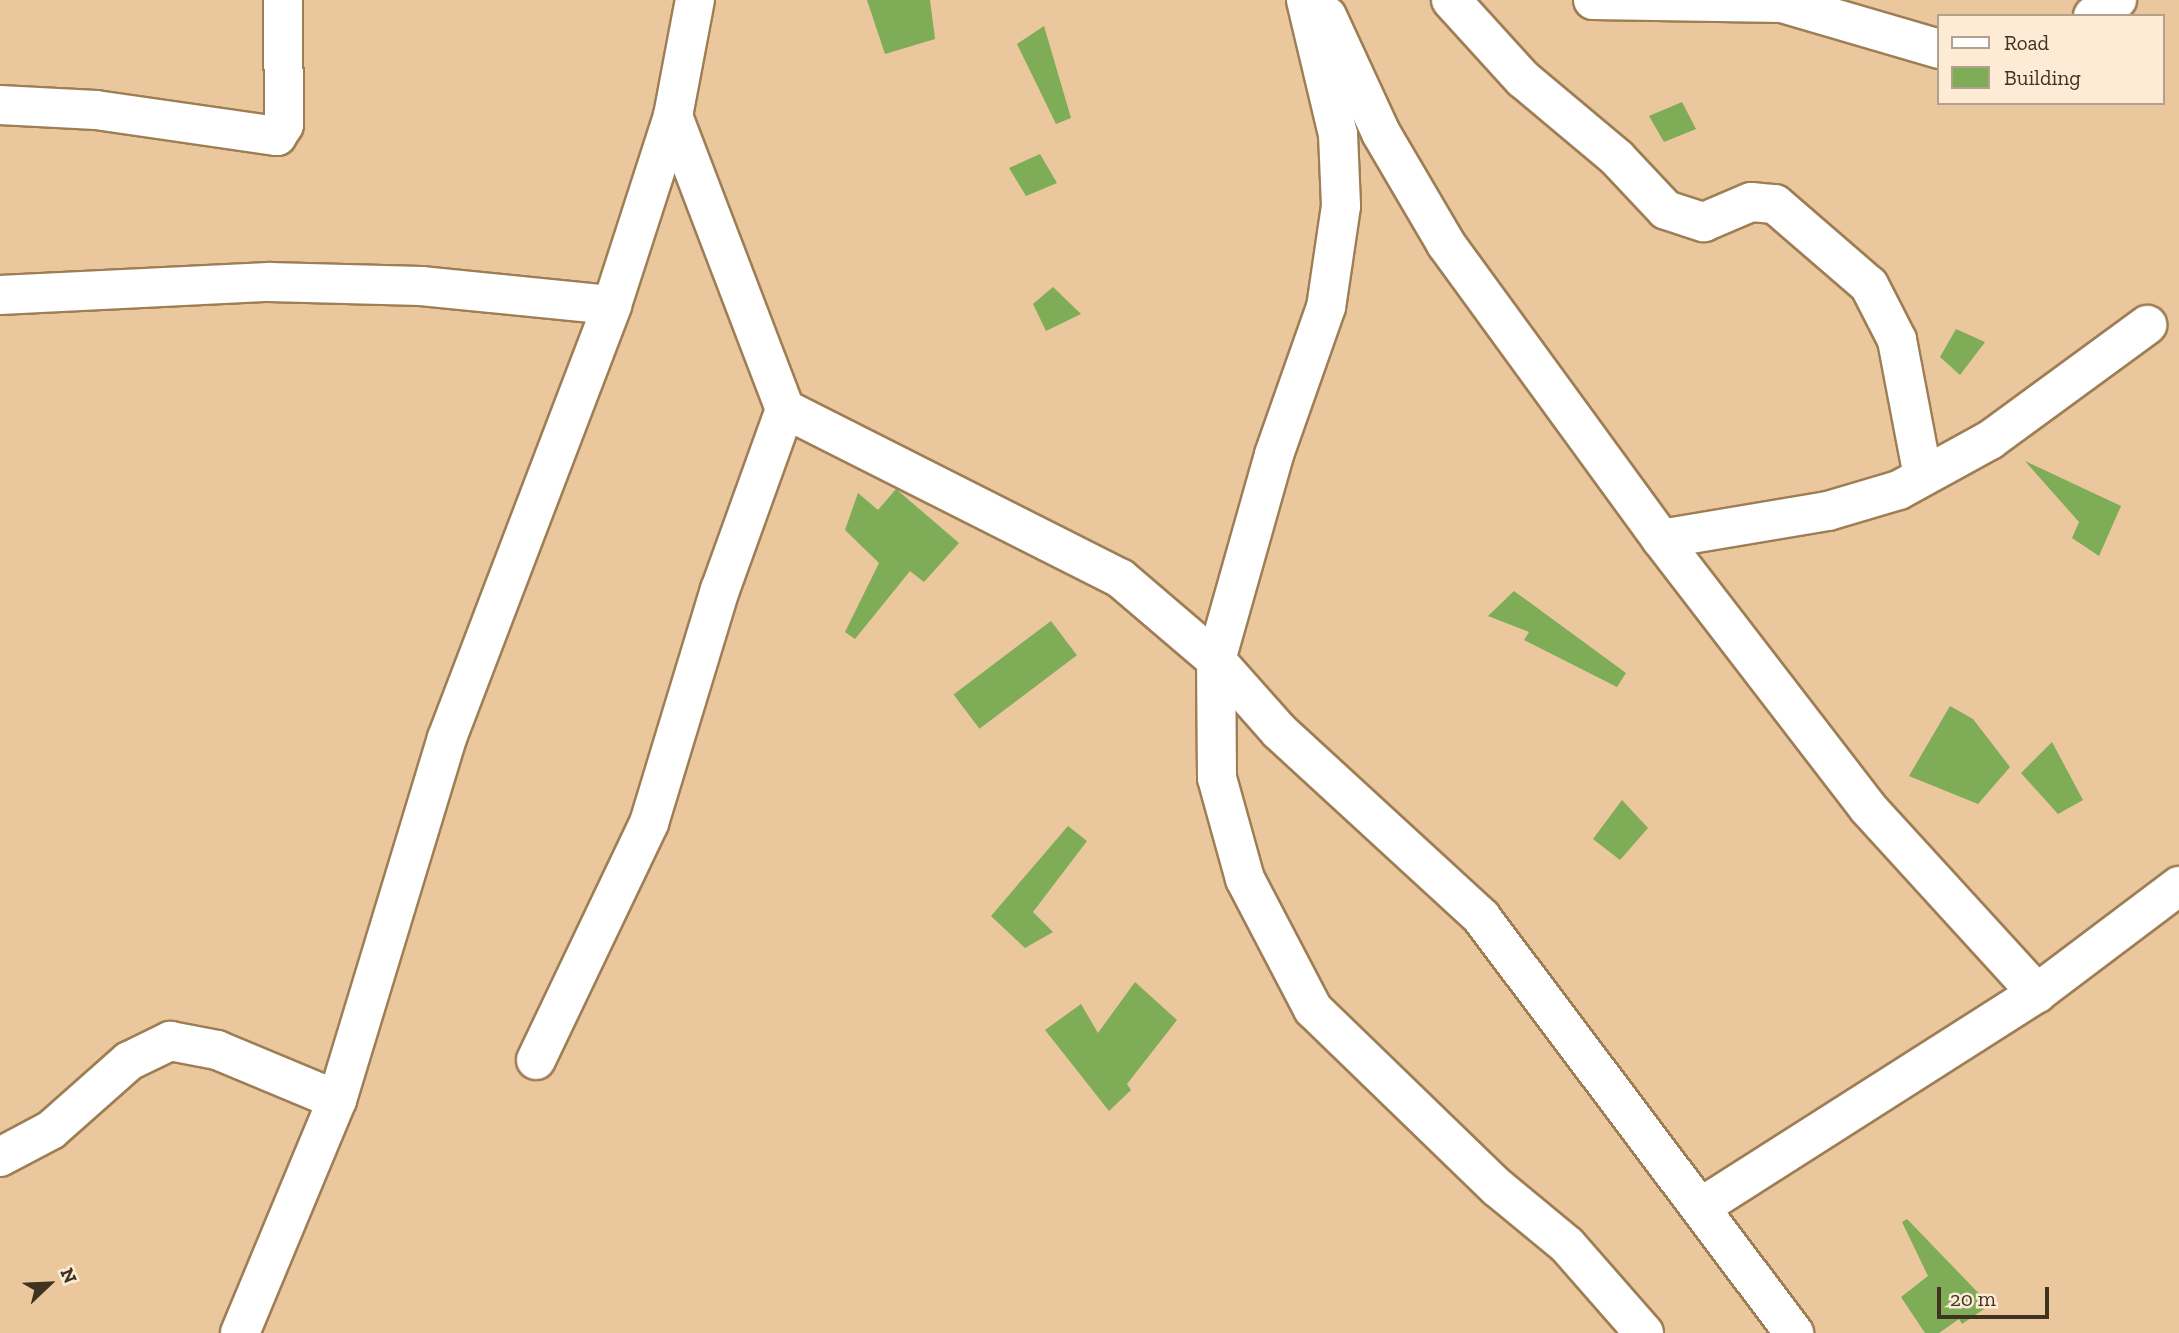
<!DOCTYPE html>
<style>
body{margin:0}
#map{position:relative;width:2179px;height:1333px;overflow:hidden;background:#eac79c;font-family:"Zilla Slab",serif}
div>[style]{position:absolute}
[style*='--x']{left:calc(var(--x)*1px);top:calc(var(--y)*1px);width:calc(var(--w)*1px);rotate:calc(var(--a)*1deg)}
.building>*{inset:0;background:#7eac57;transform-origin:0 0}
.roads{filter:drop-shadow(2px 0 #9e7e55) drop-shadow(-2px 0 #9e7e55) drop-shadow(0 2px #9e7e55) drop-shadow(0 -2px #9e7e55)}
.minor>*{height:38px;margin:-19px;padding:0 19px;transform-origin:19px;border-radius:19px;background:#fff}
span{translate:-50% -50%;white-space:nowrap;text-align:center;line-height:1.15;-webkit-text-stroke:7px #fdebd6;paint-order:stroke}
.legend{position:absolute;left:1937px;top:14px;width:228px;height:91px;box-sizing:border-box;background:#fdebd6;border:2px solid #b1a18d;margin:0;padding:9px 12px;list-style:none;font-size:21px;color:#3f3220}
.legend li{display:flex;align-items:center;gap:14px;height:35px}
.legend b{width:35px;border:2px solid #b1a18d}
.north{position:absolute;left:14px;top:1249px;width:70px;height:70px;-webkit-text-stroke:5px #fdebd6;paint-order:stroke;rotate:67deg;font-size:19px;font-weight:700;line-height:28px;text-align:center;color:#3f3220}
.north::after{content:'';display:block;margin:auto;width:24px;height:32px;background:#3f3220;clip-path:polygon(50% 0,100% 100%,50% 72%,0 100%)}
.scale{position:absolute;left:1937px;top:1287px;width:112px;height:32px;box-sizing:border-box;border:4px solid #3f3220;border-top:0;padding-left:9px;font-size:21px;line-height:24px;white-space:nowrap;color:#3f3220;-webkit-text-stroke:5px #fdebd6;paint-order:stroke}
</style>
<div id="map">
<div class="building">
<i style="clip-path:polygon(867px 0,930px 0,935px 39px,885px 54px)"></i>
<i style="clip-path:polygon(1044px 26px,1071px 118px,1056px 124px,1017px 44px)"></i>
<i style="clip-path:polygon(1682px 102px,1696px 129px,1664px 142px,1649px 116px)"></i>
<i style="clip-path:polygon(1040px 154px,1057px 183px,1026px 196px,1009px 168px)"></i>
<i style="clip-path:polygon(1053px 287px,1081px 314px,1046px 331px,1033px 304px)"></i>
<i style="clip-path:polygon(1956px 329px,1985px 342px,1960px 375px,1940px 357px)"></i>
<i style="clip-path:polygon(2025px 461px,2121px 506px,2099px 556px,2072px 538px,2079px 522px)"></i>
<i style="clip-path:polygon(896px 489px,959px 543px,924px 582px,910px 571px,855px 639px,845px 632px,879px 563px,845px 530px,858px 493px,878px 510px)"></i>
<i style="clip-path:polygon(1514px 591px,1626px 673px,1617px 687px,1524px 640px,1529px 632px,1488px 616px)"></i>
<i style="left:1051px;top:621px;width:43px;height:122px;rotate:53deg"></i>
<i style="clip-path:polygon(1950px 706px,1973px 719px,2010px 767px,1978px 804px,1909px 776px)"></i>
<i style="clip-path:polygon(2052px 742px,2083px 800px,2058px 814px,2021px 773px)"></i>
<i style="clip-path:polygon(1622px 800px,1648px 828px,1620px 860px,1593px 839px)"></i>
<i style="clip-path:polygon(1068px 826px,1087px 841px,1033px 912px,1053px 932px,1025px 948px,991px 916px)"></i>
<i style="clip-path:polygon(1135px 982px,1177px 1020px,1127px 1084px,1131px 1090px,1109px 1111px,1045px 1030px,1081px 1004px,1098px 1033px)"></i>
<i style="clip-path:polygon(1907px 1219px,1990px 1305px,1962px 1324px,1959px 1319px,1939px 1333px,1925px 1333px,1901px 1297px,1928px 1276px,1902px 1222px)"></i>
</div>
<div class="roads">
<div class="minor">
<i style="--x:1306;--y:0;--w:138;--a:76.6"></i>
<i style="--x:1338;--y:134;--w:72;--a:87.6"></i>
<i style="--x:1341;--y:206;--w:102;--a:98.4"></i>
<i style="--x:1326;--y:307;--w:157;--a:109.4"></i>
<i style="--x:1274;--y:455;--w:213;--a:105.8"></i>
<i style="--x:1216;--y:660;--w:118;--a:89.5"></i>
<i style="--x:1217;--y:778;--w:105;--a:74.5"></i>
<i style="--x:1245;--y:879;--w:147;--a:62.4"></i>
<i style="--x:1313;--y:1009;--w:257;--a:44.1"></i>
<i style="--x:1498;--y:1188;--w:89;--a:39.6"></i>
<i style="--x:1567;--y:1245;--w:117;--a:48.8"></i>
<i style="--x:1451;--y:0;--w:107;--a:47.7"></i>
<i style="--x:1523;--y:79;--w:123;--a:40"></i>
<i style="--x:1617;--y:158;--w:71;--a:46.7"></i>
<i style="--x:1666;--y:210;--w:40;--a:18"></i>
<i style="--x:1704;--y:222;--w:51;--a:-23.1"></i>
<i style="--x:1751;--y:202;--w:24;--a:5"></i>
<i style="--x:1775;--y:204;--w:124;--a:40.8"></i>
<i style="--x:1869;--y:285;--w:62;--a:63"></i>
<i style="--x:1897;--y:340;--w:138;--a:79.2"></i>
<i style="--x:1593;--y:0;--w:189;--a:0.9"></i>
<i style="--x:1782;--y:3;--w:164;--a:16.3"></i>
<i style="--x:1327;--y:16;--w:129;--a:65.2"></i>
<i style="--x:1381;--y:133;--w:129;--a:59.6"></i>
<i style="--x:1446;--y:244;--w:365;--a:53.9"></i>
<i style="--x:1661;--y:539;--w:339;--a:52.4"></i>
<i style="--x:1868;--y:808;--w:251;--a:47.6"></i>
<i style="--x:2093;--y:16;--w:29;--a:-34"></i>
<i style="--x:0;--y:105;--w:96;--a:3"></i>
<i style="--x:96;--y:110;--w:183;--a:8.2"></i>
<i style="--x:277;--y:136;--w:13;--a:-58"></i>
<i style="--x:284;--y:125;--w:125;--a:-90.5"></i>
<i style="--x:673;--y:116;--w:314;--a:69.1"></i>
<i style="--x:785;--y:409;--w:375;--a:26.8"></i>
<i style="--x:1120;--y:578;--w:126;--a:40.5"></i>
<i style="--x:1216;--y:660;--w:95;--a:48.4"></i>
<i style="--x:1279;--y:731;--w:275;--a:42.6"></i>
<i style="--x:1481;--y:917;--w:521;--a:53.04"></i>
<i style="--x:0;--y:295;--w:269;--a:-2.8"></i>
<i style="--x:269;--y:282;--w:152;--a:1.5"></i>
<i style="--x:421;--y:286;--w:192;--a:5.7"></i>
<i style="--x:1661;--y:539;--w:169;--a:-9.5"></i>
<i style="--x:1828;--y:511;--w:74;--a:-16.5"></i>
<i style="--x:1899;--y:490;--w:104;--a:-28.8"></i>
<i style="--x:1990;--y:440;--w:195;--a:-36.2"></i>
<i style="--x:536;--y:1060;--w:263;--a:-64.5"></i>
<i style="--x:649;--y:823;--w:244;--a:-73.1"></i>
<i style="--x:720;--y:590;--w:192;--a:-70.2"></i>
<i style="--x:0;--y:1157;--w:58;--a:-27.9"></i>
<i style="--x:51;--y:1130;--w:104;--a:-41.5"></i>
<i style="--x:129;--y:1061;--w:46;--a:-26"></i>
<i style="--x:170;--y:1041;--w:48;--a:10.8"></i>
<i style="--x:217;--y:1050;--w:130;--a:22.6"></i>
<i style="--x:1701;--y:1207;--w:398;--a:-32.5"></i>
<i style="--x:2037;--y:993;--w:178;--a:-37"></i>
<i style="--x:240;--y:1333;--w:252;--a:-67.4"></i>
<i style="--x:337;--y:1100;--w:378;--a:-73.1"></i>
<i style="--x:447;--y:738;--w:463;--a:-69.1"></i>
<i style="--x:612;--y:305;--w:199;--a:-72.1"></i>
<i style="--x:673;--y:116;--w:118;--a:-79.3"></i>
</div>
</div>
<ul class="legend">
<li><b style="height:9px;background:#fff"></b>Road</li>
<li><b style="height:19px;background:#7eac57"></b>Building</li>
</ul>
<div class="north">N</div>
<div class="scale">20 m</div>
</div>
